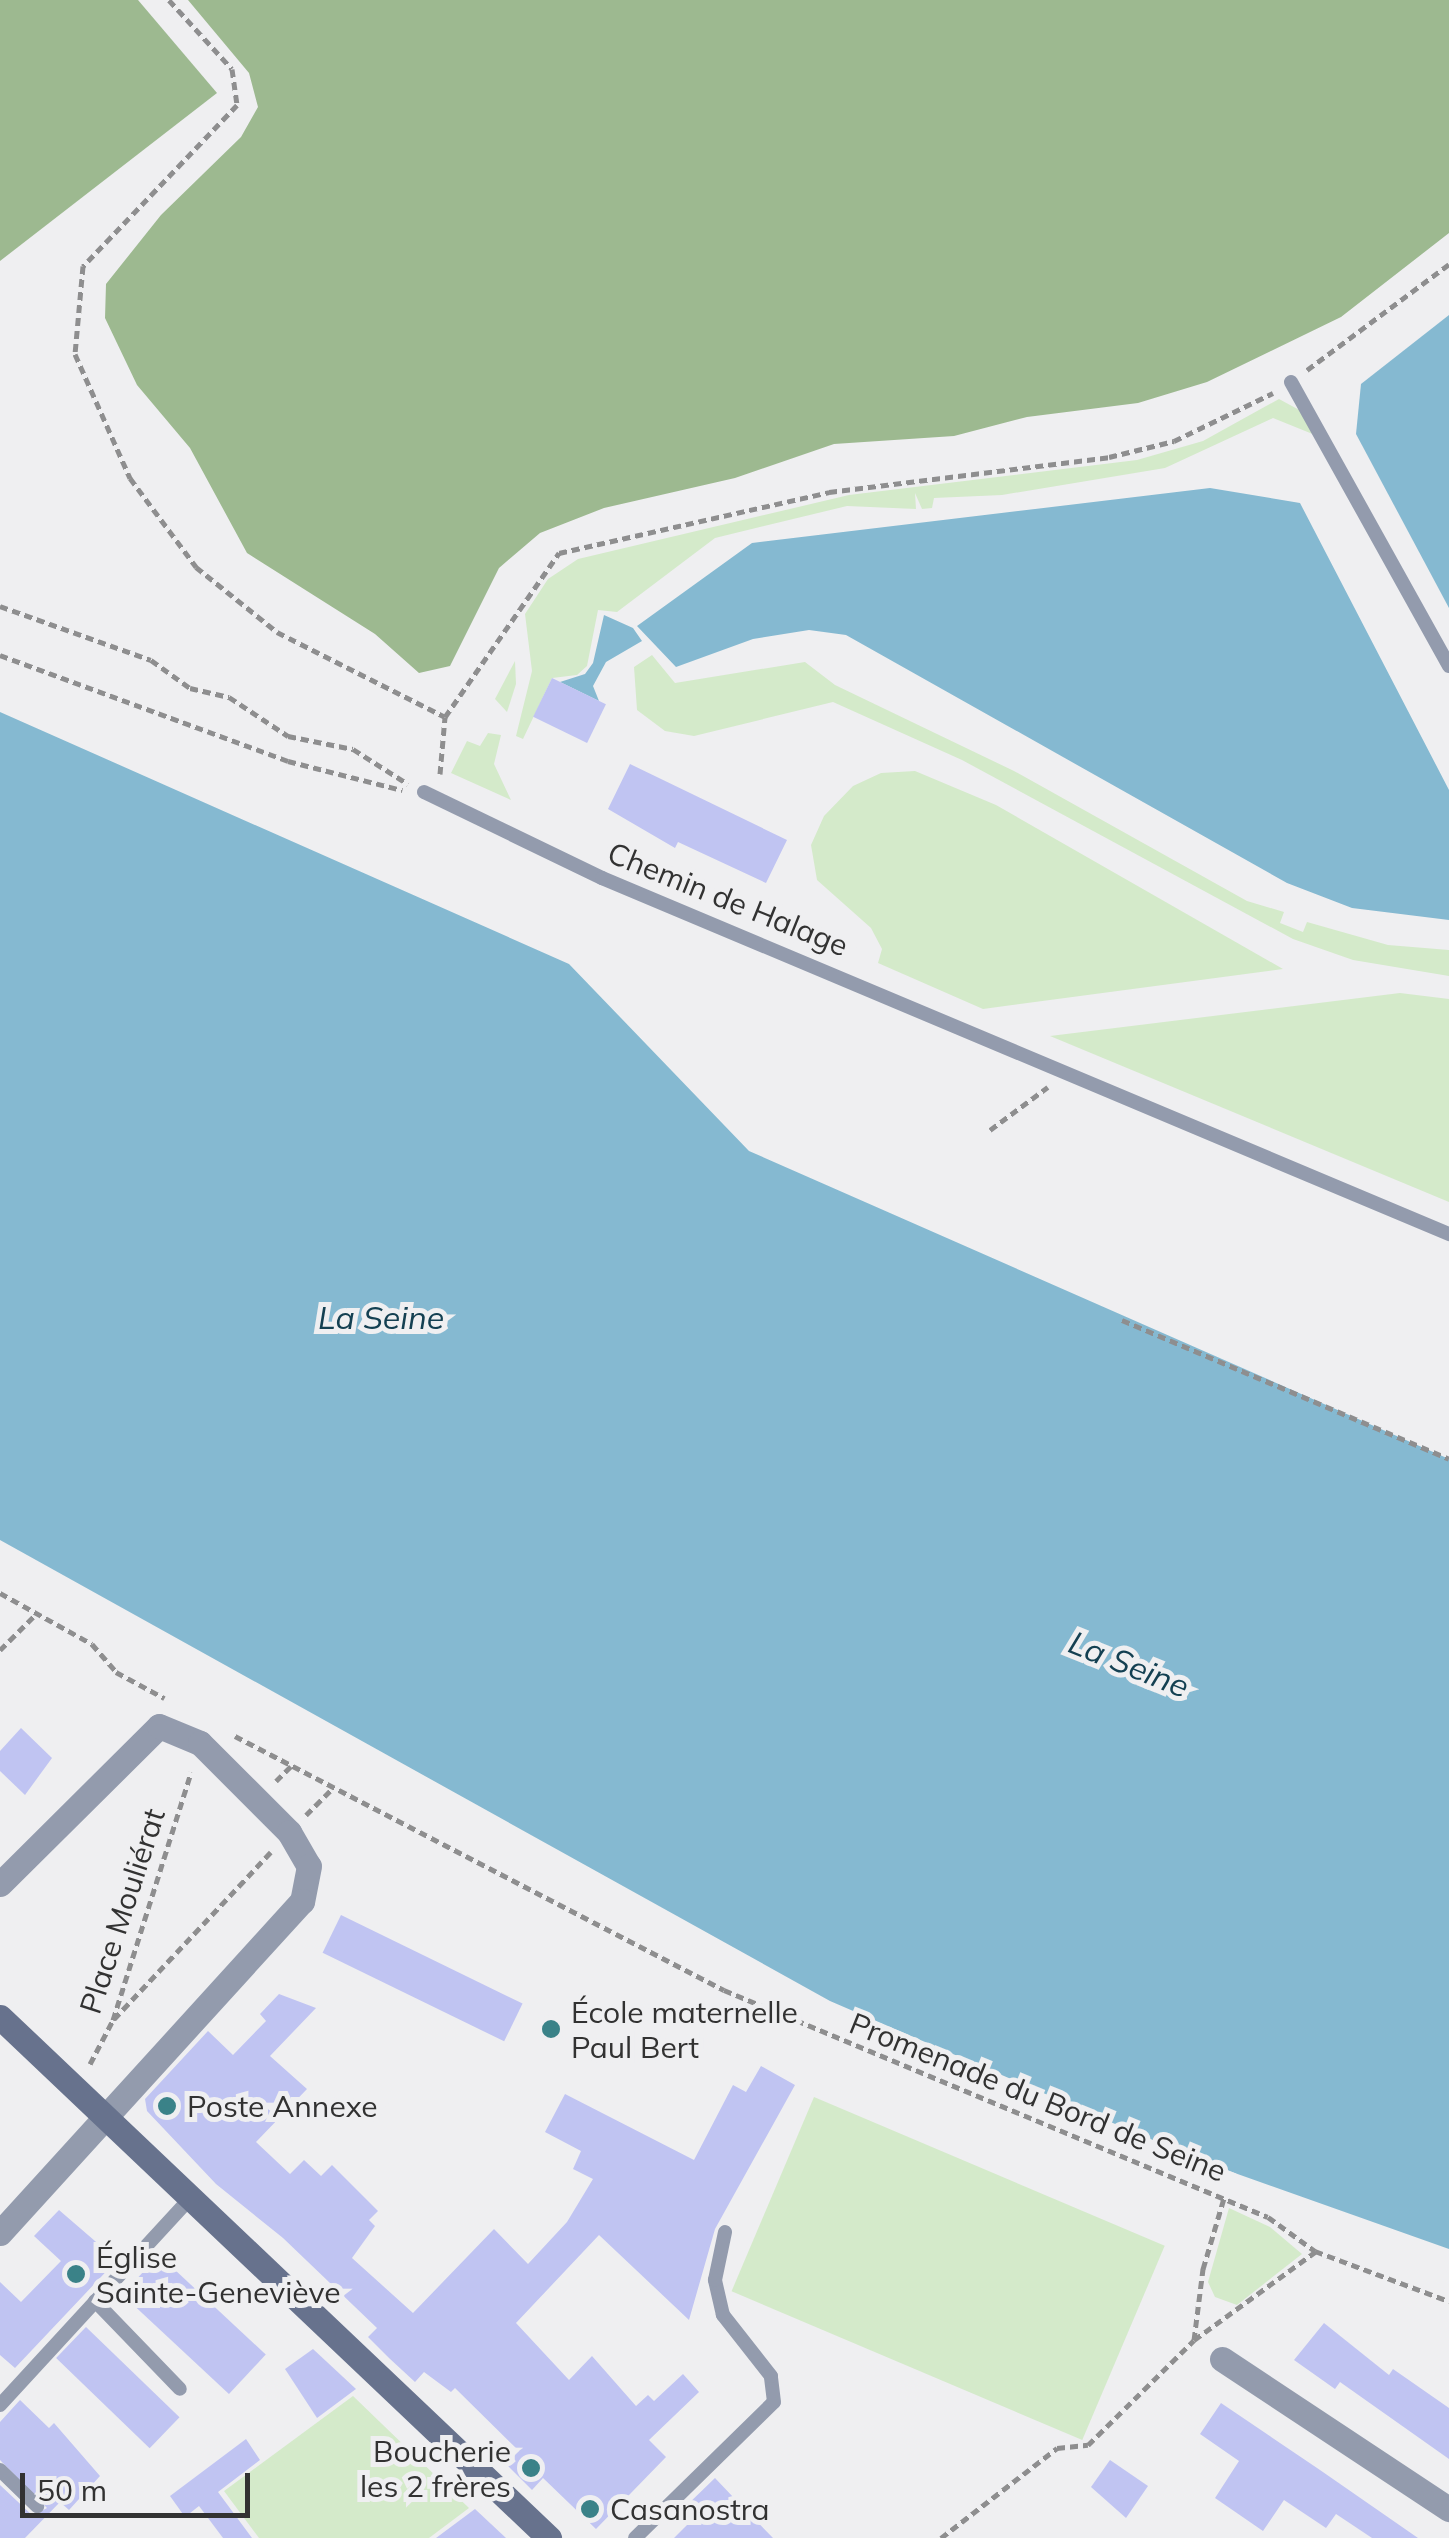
<!DOCTYPE html>
<meta charset="utf-8">
<style>
body{margin:0}
#map{position:relative;width:1449px;height:2538px;overflow:hidden;background:#efeff1;font-family:Mulish,sans-serif}
div>[style]{position:absolute}
[style*='--x']{left:calc(var(--x)*1px);top:calc(var(--y)*1px);width:calc(var(--w)*1px);rotate:calc(var(--a)*1deg)}
.green>*{inset:0;background:#d4eaca;transform-origin:0 0}
.forest>*{inset:0;background:#9db990}
.water>*{inset:0;background:#85b9d1}
.building>*{inset:0;background:#c0c4f2;transform-origin:0 0}
.path>*{height:5px;margin-top:-2.5px;transform-origin:0;background:repeating-linear-gradient(90deg,#8e8e8f 0 8px,transparent 0 13px)}
.lane>*{height:14px;margin:-7px;padding:0 7px;transform-origin:7px;border-radius:7px;background:#939bad}
.street>*{height:25px;margin:-12.5px;padding:0 12.5px;transform-origin:12.5px;border-radius:12.5px;background:#939bad}
.secondary>*{height:25px;margin:-12.5px;padding:0 12.5px;transform-origin:12.5px;border-radius:12.5px;background:#67728d}
.dots>*{width:28px;height:28px;translate:-50% -50%;box-sizing:border-box;border:5px solid #efeff1;border-radius:50%}
span{translate:-50% -50%;white-space:nowrap;text-align:center;line-height:1.15;-webkit-text-stroke:10px #efeff1;paint-order:stroke}
.street-label{font-size:30px;color:#323232}
.poi-label{font-size:30px;color:#323232}
.left{translate:0 -50%;text-align:left}
.right{translate:-100% -50%;text-align:right}
.water-label{font-size:32px;color:#144052;font-style:italic}
.scale{position:absolute;left:20px;top:2473px;width:230px;height:45px;box-sizing:border-box;border:5px solid #323232;border-top:0;padding-left:12px;font-size:30px;line-height:35px;white-space:nowrap;color:#323232;-webkit-text-stroke:8px #efeff1;paint-order:stroke}
</style>
<div id="map">
<div class="green">
<i style="clip-path:polygon(1279px 399px,1303px 412px,1315px 435px,1273px 418px,1165px 468px,1002px 495px,934px 498px,932px 508px,922px 509px,915px 493px,916px 509px,847px 506px,715px 538px,617px 612px,598px 610px,587px 666px,577px 675px,552px 678px,523px 739px,516px 736px,532px 671px,525px 614px,548px 579px,578px 559px,849px 495px,1137px 460px,1203px 441px)"></i>
<i style="clip-path:polygon(652px 655px,675px 683px,805px 662px,835px 685px,1014px 771px,1247px 901px,1284px 912px,1280px 923px,1303px 932px,1307px 922px,1388px 945px,1449px 950px,1449px 976px,1353px 960px,1293px 939px,962px 760px,833px 702px,694px 736px,665px 731px,637px 710px,634px 667px)"></i>
<i style="clip-path:polygon(515px 661px,516px 684px,507px 712px,495px 699px)"></i>
<i style="clip-path:polygon(488px 733px,501px 735px,494px 764px,511px 800px,451px 773px,467px 741px,480px 746px)"></i>
<i style="clip-path:polygon(915px 771px,996px 805px,1283px 969px,983px 1009px,878px 963px,882px 949px,871px 928px,817px 880px,811px 845px,824px 816px,853px 786px,881px 773px)"></i>
<i style="clip-path:polygon(1400px 993px,1449px 999px,1449px 1202px,1050px 1036px)"></i>
<i style="left:814px;top:2097px;width:381px;height:211px;rotate:23deg"></i>
<i style="clip-path:polygon(1229px 2208px,1270px 2227px,1302px 2254px,1237px 2305px,1215px 2297px,1208px 2282px)"></i>
<i style="clip-path:polygon(353px 2396px,469px 2508px,429px 2538px,259px 2538px,224px 2491px)"></i>
</div>
<div class="forest">
<i style="clip-path:polygon(0 0,138px 0,217px 93px,0 261px)"></i>
<i style="clip-path:polygon(188px 0,1449px 0,1449px 233px,1341px 317px,1207px 382px,1138px 403px,1027px 417px,954px 436px,834px 444px,735px 478px,604px 508px,540px 533px,499px 568px,450px 666px,419px 673px,375px 634px,247px 553px,190px 448px,137px 385px,105px 318px,106px 284px,161px 215px,241px 137px,258px 107px,249px 73px)"></i>
</div>
<div class="water">
<i style="clip-path:polygon(1449px 315px,1449px 608px,1356px 434px,1361px 384px)"></i>
<i style="clip-path:polygon(1210px 488px,1300px 503px,1449px 790px,1449px 920px,1352px 908px,1287px 883px,846px 635px,809px 630px,753px 639px,676px 667px,637px 626px,752px 543px)"></i>
<i style="clip-path:polygon(604px 615px,633px 628px,642px 641px,606px 662px,593px 686px,599px 701px,560px 682px,585px 674px,593px 663px)"></i>
<i style="clip-path:polygon(0 712px,569px 964px,749px 1151px,1449px 1459px,1449px 2249px,1201px 2161px,830px 2001px,0 1540px)"></i>
</div>
<div class="building">
<i style="left:552px;top:678px;width:60px;height:43px;rotate:26deg"></i>
<i style="clip-path:polygon(630px 764px,787px 840px,766px 883px,678px 842px,675px 848px,608px 809px)"></i>
<i style="clip-path:polygon(21px 1728px,52px 1758px,25px 1795px,0 1771px,0 1751px)"></i>
<i style="left:341px;top:1915px;width:202px;height:42px;rotate:26deg"></i>
<i style="clip-path:polygon(279px 1994px,316px 2008px,270px 2056px,307px 2089px,256px 2142px,290px 2174px,304px 2160px,321px 2176px,332px 2165px,378px 2211px,369px 2220px,375px 2226px,352px 2258px,413px 2313px,494px 2229px,528px 2264px,567px 2222px,593px 2179px,573px 2169px,581px 2151px,545px 2132px,565px 2094px,694px 2160px,733px 2085px,746px 2092px,761px 2066px,795px 2085px,715px 2229px,689px 2320px,599px 2235px,516px 2323px,569px 2380px,592px 2356px,636px 2406px,648px 2395px,654px 2401px,683px 2374px,699px 2392px,649px 2440px,666px 2457px,596px 2529px,543px 2478px,532px 2490px,506px 2464px,519px 2451px,455px 2388px,451px 2392px,424px 2372px,415px 2382px,389px 2358px,368px 2337px,377px 2328px,283px 2238px,216px 2184px,147px 2111px,145px 2099px,208px 2031px,233px 2055px,266px 2021px,260px 2014px)"></i>
<i style="clip-path:polygon(59px 2210px,117px 2260px,15px 2368px,0 2355px,0 2282px,21px 2302px,61px 2261px,34px 2236px)"></i>
<i style="left:159px;top:2255px;width:146px;height:54px;rotate:43deg"></i>
<i style="clip-path:polygon(1324px 2323px,1389px 2375px,1393px 2369px,1449px 2408px,1449px 2459px,1340px 2382px,1335px 2389px,1294px 2360px)"></i>
<i style="left:86px;top:2327px;width:130px;height:43px;rotate:44deg"></i>
<i style="clip-path:polygon(313px 2349px,356px 2389px,317px 2418px,285px 2369px)"></i>
<i style="clip-path:polygon(20px 2400px,49px 2428px,54px 2423px,100px 2476px,69px 2510px,60px 2502px,25px 2538px,0 2538px,0 2485px,33px 2516px,47px 2508px,0 2460px,0 2422px)"></i>
<i style="clip-path:polygon(1221px 2403px,1320px 2470px,1418px 2538px,1372px 2538px,1336px 2514px,1326px 2528px,1284px 2500px,1263px 2531px,1215px 2498px,1239px 2461px,1200px 2434px)"></i>
<i style="clip-path:polygon(246px 2439px,260px 2460px,218px 2492px,252px 2538px,223px 2538px,199px 2506px,185px 2517px,170px 2496px)"></i>
<i style="clip-path:polygon(1110px 2460px,1148px 2486px,1126px 2518px,1091px 2487px)"></i>
<i style="clip-path:polygon(715px 2478px,734px 2498px,773px 2538px,674px 2538px,694px 2518px,684px 2508px)"></i>
<i style="clip-path:polygon(475px 2509px,506px 2538px,436px 2538px)"></i>
</div>
<div class="path">
<i style="--x:169;--y:0;--w:93;--a:47.6"></i>
<i style="--x:232;--y:69;--w:36;--a:82"></i>
<i style="--x:237;--y:105;--w:223;--a:133.7"></i>
<i style="--x:83;--y:266;--w:88;--a:95.2"></i>
<i style="--x:75;--y:354;--w:136;--a:66.1"></i>
<i style="--x:130;--y:478;--w:111;--a:53.4"></i>
<i style="--x:196;--y:567;--w:104;--a:38.7"></i>
<i style="--x:277;--y:632;--w:188;--a:26.8"></i>
<i style="--x:1307;--y:370;--w:177;--a:-36.7"></i>
<i style="--x:0;--y:606;--w:160;--a:19.7"></i>
<i style="--x:151;--y:660;--w:48;--a:35.7"></i>
<i style="--x:190;--y:688;--w:40;--a:13"></i>
<i style="--x:229;--y:697;--w:71;--a:33.5"></i>
<i style="--x:288;--y:736;--w:66;--a:11.3"></i>
<i style="--x:353;--y:749;--w:65;--a:32.5"></i>
<i style="--x:0;--y:655;--w:307;--a:20.2"></i>
<i style="--x:288;--y:761;--w:118;--a:14.3"></i>
<i style="--x:440;--y:774;--w:57;--a:-85"></i>
<i style="--x:445;--y:717;--w:200;--a:-55.2"></i>
<i style="--x:559;--y:553;--w:277;--a:-12.7"></i>
<i style="--x:829;--y:492;--w:282;--a:-7.1"></i>
<i style="--x:1109;--y:457;--w:67;--a:-13.8"></i>
<i style="--x:1174;--y:441;--w:110;--a:-25.9"></i>
<i style="--x:990;--y:1130;--w:72;--a:-36.6"></i>
<i style="--x:1122;--y:1320;--w:355;--a:23"></i>
<i style="--x:0;--y:1593;--w:105;--a:29"></i>
<i style="--x:92;--y:1644;--w:37;--a:49"></i>
<i style="--x:116;--y:1672;--w:55;--a:28.4"></i>
<i style="--x:0;--y:1650;--w:51;--a:-45"></i>
<i style="--x:235;--y:1736;--w:551;--a:27.45"></i>
<i style="--x:724;--y:1990;--w:589;--a:22.65"></i>
<i style="--x:1268;--y:2217;--w:58;--a:35.9"></i>
<i style="--x:1315;--y:2251;--w:143;--a:20.5"></i>
<i style="--x:276;--y:1781;--w:21;--a:-45"></i>
<i style="--x:306;--y:1815;--w:37;--a:-45"></i>
<i style="--x:114;--y:2019;--w:229;--a:-46.8"></i>
<i style="--x:90;--y:2064;--w:50;--a:-62.4"></i>
<i style="--x:113;--y:2020;--w:260;--a:-72.5"></i>
<i style="--x:1194;--y:2340;--w:72;--a:-82.8"></i>
<i style="--x:1203;--y:2269;--w:74;--a:-73.5"></i>
<i style="--x:941;--y:2538;--w:147;--a:-37.8"></i>
<i style="--x:1057;--y:2448;--w:31;--a:-6"></i>
<i style="--x:1088;--y:2445;--w:149;--a:-44.7"></i>
<i style="--x:1194;--y:2340;--w:150;--a:-36"></i>
</div>
<div class="lane">
<i style="--x:1291;--y:382;--w:325;--a:60.9"></i>
<i style="--x:424;--y:792;--w:198;--a:25.8"></i>
<i style="--x:602;--y:878;--w:919;--a:22.8"></i>
<i style="--x:95;--y:2301;--w:122;--a:46"></i>
<i style="--x:0;--y:2405;--w:282;--a:-47.4"></i>
<i style="--x:0;--y:2470;--w:52;--a:44.2"></i>
<i style="--x:635;--y:2538;--w:194;--a:-44.4"></i>
<i style="--x:774;--y:2402;--w:26;--a:-97"></i>
<i style="--x:771;--y:2376;--w:78;--a:-128.2"></i>
<i style="--x:723;--y:2315;--w:36;--a:-103"></i>
<i style="--x:715;--y:2280;--w:49;--a:-78.2"></i>
</div>
<div class="street">
<i style="--x:0;--y:1884;--w:224;--a:-44.8"></i>
<i style="--x:159;--y:1726;--w:44;--a:22.5"></i>
<i style="--x:200;--y:1743;--w:126;--a:45"></i>
<i style="--x:289;--y:1832;--w:39;--a:60"></i>
<i style="--x:309;--y:1866;--w:36;--a:101"></i>
<i style="--x:302;--y:1901;--w:449;--a:132.3"></i>
<i style="--x:1222;--y:2359;--w:272;--a:33.5"></i>
</div>
<div class="secondary">
<i style="--x:0;--y:2017;--w:757;--a:43.5"></i>
</div>
<div class="dots">
<i style="left:551px;top:2029px;background:#3a8288"></i>
<i style="left:167px;top:2106px;background:#3a8288"></i>
<i style="left:76px;top:2274px;background:#3a8288"></i>
<i style="left:531px;top:2468px;background:#3a8288"></i>
<i style="left:590px;top:2509px;background:#3a8288"></i>
</div>
<div class="street-label">
<span style="left:728px;top:899px;rotate:22deg">Chemin de Halage</span>
<span style="left:122px;top:1911px;rotate:-72deg">Place Mouliérat</span>
<span style="left:1038px;top:2097px;rotate:22deg">Promenade du Bord de Seine</span>
</div>
<div class="poi-label">
<span class="left" style="left:571px;top:2029px">École maternelle<br>Paul Bert</span>
<span class="left" style="left:187px;top:2106px">Poste Annexe</span>
<span class="left" style="left:96px;top:2274px">Église<br>Sainte-Geneviève</span>
<span class="right" style="left:511px;top:2468px">Boucherie<br>les 2 frères</span>
<span class="left" style="left:610px;top:2509px">Casanostra</span>
</div>
<div class="water-label">
<span style="left:381px;top:1317px">La Seine</span>
<span style="left:1129px;top:1664px;rotate:22deg">La Seine</span>
</div>
<div class="scale">50 m</div>
</div>
